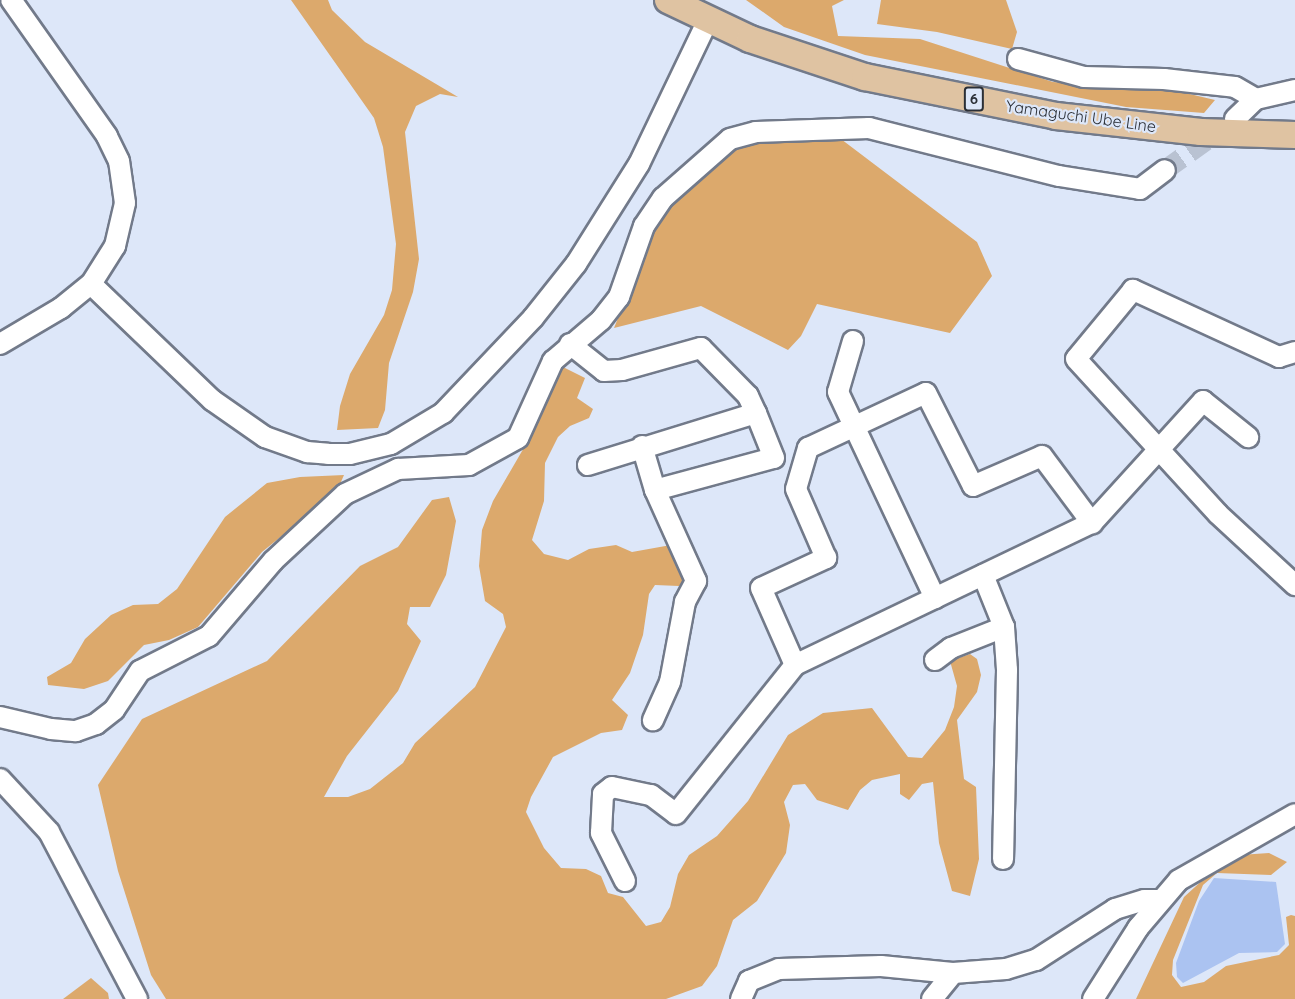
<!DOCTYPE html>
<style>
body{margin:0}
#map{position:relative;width:1295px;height:999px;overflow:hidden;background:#dde7f9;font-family:Quicksand,sans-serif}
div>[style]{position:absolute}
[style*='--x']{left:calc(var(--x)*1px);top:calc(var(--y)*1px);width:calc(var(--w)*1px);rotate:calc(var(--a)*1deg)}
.green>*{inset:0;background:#dca96c}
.water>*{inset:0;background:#abc3f1}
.minor-tunnel>*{height:20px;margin-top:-10px;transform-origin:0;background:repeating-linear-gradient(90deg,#b9c2d2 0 20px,transparent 0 30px)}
.roads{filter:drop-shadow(2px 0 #727a8a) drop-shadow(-2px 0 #727a8a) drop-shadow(0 2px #727a8a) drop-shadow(0 -2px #727a8a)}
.minor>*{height:20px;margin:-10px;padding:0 10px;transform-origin:10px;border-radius:10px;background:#fff}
.major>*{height:26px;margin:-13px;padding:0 13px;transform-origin:13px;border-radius:13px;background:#dfc3a2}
span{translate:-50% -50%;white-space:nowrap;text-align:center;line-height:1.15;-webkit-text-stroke:4.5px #dde7f9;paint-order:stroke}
.shield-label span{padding:2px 4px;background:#dde7f9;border:2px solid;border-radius:4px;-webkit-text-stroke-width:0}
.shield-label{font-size:15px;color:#2b2f36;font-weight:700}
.street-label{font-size:16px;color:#2b2f36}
</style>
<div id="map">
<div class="green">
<i style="clip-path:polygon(291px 0,328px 0,332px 10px,365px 42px,458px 97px,440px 94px,416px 106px,405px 132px,419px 259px,413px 292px,389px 363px,385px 410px,378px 428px,337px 430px,340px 406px,350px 374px,384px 315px,392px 290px,396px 244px,383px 147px,374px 118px)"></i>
<i style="clip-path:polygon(746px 0,844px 0,832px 6px,838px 36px,920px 39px,1053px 82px,1177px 91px,1215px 100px,1204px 113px,1126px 107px,865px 55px,784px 27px)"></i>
<i style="clip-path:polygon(881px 0,1006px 0,1017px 32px,1012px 49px,937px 32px,877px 24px)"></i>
<i style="clip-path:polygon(833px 133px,977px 242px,992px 276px,950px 333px,817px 304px,801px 336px,788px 350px,701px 306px,614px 328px,633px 281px,646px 234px,665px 203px,699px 171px,742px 143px)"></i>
<i style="clip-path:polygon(563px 367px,585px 378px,577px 398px,593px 409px,589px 418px,570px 426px,558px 437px,545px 463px,544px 501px,532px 540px,544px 554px,568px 560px,589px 549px,616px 545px,632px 552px,671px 545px,686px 579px,679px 586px,655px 585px,649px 594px,643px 635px,630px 673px,612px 700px,628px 715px,622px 730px,601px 733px,553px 757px,531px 797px,526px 812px,544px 848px,561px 868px,586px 869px,601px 876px,608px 893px,623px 897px,646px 926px,661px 922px,670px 907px,678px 874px,689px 855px,717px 836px,748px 801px,788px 735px,823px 713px,872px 708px,908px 757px,922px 758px,945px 730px,954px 707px,957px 686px,950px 661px,970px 654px,977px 659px,981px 675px,977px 692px,957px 720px,964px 779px,976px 787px,979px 859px,970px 896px,952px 891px,939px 843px,933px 782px,922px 784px,909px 800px,900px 794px,900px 774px,872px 780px,860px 790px,848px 810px,817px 800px,805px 784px,793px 785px,784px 802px,790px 825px,786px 853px,757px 901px,733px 920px,717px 966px,702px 986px,666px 999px,166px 999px,151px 975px,118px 871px,98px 785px,142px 719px,267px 661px,360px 566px,398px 547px,432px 500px,449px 497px,456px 521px,446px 575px,430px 607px,410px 607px,407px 624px,421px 641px,398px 691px,347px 756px,324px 797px,348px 797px,370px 789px,403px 763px,415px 743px,475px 687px,506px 627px,503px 614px,485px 601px,479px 566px,482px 530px,493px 501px,529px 439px,549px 387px)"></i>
<i style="clip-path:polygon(344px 475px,337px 491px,262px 552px,198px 627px,169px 640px,144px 645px,108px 681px,84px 689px,48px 685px,47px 677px,71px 663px,85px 639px,111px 615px,133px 605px,158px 604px,177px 589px,225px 517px,267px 483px,300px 477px)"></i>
<i style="clip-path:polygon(1269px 853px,1287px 862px,1271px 875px,1217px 873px,1203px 885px,1173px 960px,1172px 975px,1181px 987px,1204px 982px,1226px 966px,1279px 955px,1289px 945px,1286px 917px,1291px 915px,1295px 916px,1295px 999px,1136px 999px,1184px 897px,1217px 867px,1240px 855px)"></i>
<i style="clip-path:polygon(91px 978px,108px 993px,109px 999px,63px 999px)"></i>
</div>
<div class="water">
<i style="clip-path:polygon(1214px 878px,1276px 882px,1285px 944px,1277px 952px,1239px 953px,1183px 983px,1177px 977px,1176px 963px,1199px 901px)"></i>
</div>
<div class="minor-tunnel">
<i style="--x:1165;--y:170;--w:69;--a:-35.5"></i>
</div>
<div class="roads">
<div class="minor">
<i style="--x:1018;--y:59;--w:68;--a:15.3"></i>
<i style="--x:1084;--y:77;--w:80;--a:1.4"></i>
<i style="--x:1164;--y:79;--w:71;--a:6.4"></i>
<i style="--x:1235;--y:87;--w:24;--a:30"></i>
<i style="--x:1235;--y:119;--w:29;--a:-44"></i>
<i style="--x:1256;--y:99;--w:40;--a:-13"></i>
<i style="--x:91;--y:284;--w:168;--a:43.8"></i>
<i style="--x:212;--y:400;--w:65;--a:34.9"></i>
<i style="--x:265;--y:437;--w:45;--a:19.7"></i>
<i style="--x:307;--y:452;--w:21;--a:5"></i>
<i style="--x:328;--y:454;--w:22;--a:0"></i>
<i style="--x:350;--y:454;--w:42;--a:-13.7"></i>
<i style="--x:391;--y:444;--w:61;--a:-30.8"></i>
<i style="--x:443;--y:413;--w:131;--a:-46.5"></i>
<i style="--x:533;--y:318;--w:69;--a:-51.5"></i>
<i style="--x:576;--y:264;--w:118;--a:-57.8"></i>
<i style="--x:639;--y:164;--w:160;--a:-64.4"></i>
<i style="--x:853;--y:341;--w:53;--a:106.4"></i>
<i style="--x:838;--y:392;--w:228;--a:64.8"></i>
<i style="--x:0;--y:344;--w:71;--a:-30.5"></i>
<i style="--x:61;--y:308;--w:38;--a:-39"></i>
<i style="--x:91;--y:284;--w:45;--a:-57.7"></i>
<i style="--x:115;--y:246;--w:44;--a:-76.9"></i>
<i style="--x:125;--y:203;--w:42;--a:-98.1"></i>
<i style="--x:119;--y:161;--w:28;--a:-116"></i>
<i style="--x:107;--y:136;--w:166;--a:-125.2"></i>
<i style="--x:570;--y:344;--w:43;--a:38.5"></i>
<i style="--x:604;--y:371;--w:18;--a:-3"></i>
<i style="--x:622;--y:370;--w:82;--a:-15.6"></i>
<i style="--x:701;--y:348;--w:67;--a:45.6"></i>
<i style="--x:748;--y:396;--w:19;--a:65"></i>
<i style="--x:756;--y:413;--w:176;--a:162.8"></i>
<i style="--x:1295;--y:352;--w:17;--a:163"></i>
<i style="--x:1279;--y:357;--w:161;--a:-155.3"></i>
<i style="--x:1133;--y:290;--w:89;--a:129.6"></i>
<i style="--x:1076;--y:359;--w:210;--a:47.5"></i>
<i style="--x:1218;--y:514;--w:105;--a:42.7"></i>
<i style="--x:642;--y:446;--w:46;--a:73.5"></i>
<i style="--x:655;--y:490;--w:100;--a:65.7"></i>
<i style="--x:696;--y:581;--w:24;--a:118"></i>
<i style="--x:685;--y:602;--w:81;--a:100.6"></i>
<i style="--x:670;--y:682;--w:42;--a:114.1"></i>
<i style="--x:655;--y:490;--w:123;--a:-15.1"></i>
<i style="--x:774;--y:458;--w:48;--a:-111.8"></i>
<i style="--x:983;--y:575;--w:56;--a:68"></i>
<i style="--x:1004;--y:627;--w:43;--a:86"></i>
<i style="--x:1007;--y:670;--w:189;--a:91.2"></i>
<i style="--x:935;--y:660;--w:20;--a:-37"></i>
<i style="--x:951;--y:648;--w:57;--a:-21.6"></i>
<i style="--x:795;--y:665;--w:84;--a:-113.8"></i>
<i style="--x:761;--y:588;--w:72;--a:-24.8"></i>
<i style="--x:826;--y:558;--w:75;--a:-113.5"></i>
<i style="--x:796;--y:489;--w:43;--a:-73.7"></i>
<i style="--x:808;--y:448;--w:130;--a:-25"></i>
<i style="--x:926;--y:393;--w:104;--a:63.2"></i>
<i style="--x:973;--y:486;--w:75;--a:-23.5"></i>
<i style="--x:1042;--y:456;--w:84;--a:53.3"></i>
<i style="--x:0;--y:717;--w:52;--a:13.2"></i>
<i style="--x:51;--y:729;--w:25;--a:5"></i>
<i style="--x:76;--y:731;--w:21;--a:-19"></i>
<i style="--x:96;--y:724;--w:23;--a:-38"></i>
<i style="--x:114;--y:710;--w:47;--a:-56.3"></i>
<i style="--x:140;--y:671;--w:77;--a:-26.9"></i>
<i style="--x:209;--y:636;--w:99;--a:-49.5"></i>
<i style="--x:273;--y:561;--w:98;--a:-42.9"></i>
<i style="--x:345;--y:494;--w:59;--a:-25.3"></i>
<i style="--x:398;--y:469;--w:71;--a:-3.2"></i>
<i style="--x:469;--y:465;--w:56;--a:-28.9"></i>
<i style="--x:518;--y:438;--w:85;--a:-65.6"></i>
<i style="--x:553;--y:361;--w:63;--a:-40.5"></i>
<i style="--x:601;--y:320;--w:29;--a:-52"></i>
<i style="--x:619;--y:297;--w:75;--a:-70.6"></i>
<i style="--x:644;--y:226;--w:34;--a:-56"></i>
<i style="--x:663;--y:198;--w:89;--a:-41.4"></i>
<i style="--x:730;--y:139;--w:27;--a:-15"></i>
<i style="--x:756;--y:132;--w:113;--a:-2"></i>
<i style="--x:869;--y:128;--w:196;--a:14.2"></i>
<i style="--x:1059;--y:176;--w:82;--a:9.1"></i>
<i style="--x:1140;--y:189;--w:31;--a:-37"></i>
<i style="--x:0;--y:779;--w:72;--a:47.2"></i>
<i style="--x:49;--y:832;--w:189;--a:62.2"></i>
<i style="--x:625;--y:881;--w:54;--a:-116.6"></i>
<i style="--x:601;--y:833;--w:39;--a:-87"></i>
<i style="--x:603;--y:794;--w:11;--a:-38"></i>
<i style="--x:612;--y:787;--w:40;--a:12"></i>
<i style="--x:651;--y:795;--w:31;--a:37"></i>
<i style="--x:676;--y:814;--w:191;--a:-51.4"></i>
<i style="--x:795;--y:665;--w:329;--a:-25.6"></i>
<i style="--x:1092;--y:523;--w:165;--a:-47.7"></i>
<i style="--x:1203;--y:401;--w:58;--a:38.7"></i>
<i style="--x:741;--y:999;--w:20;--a:-66"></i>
<i style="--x:749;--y:981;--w:32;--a:-22"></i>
<i style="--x:779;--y:969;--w:102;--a:-1.7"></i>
<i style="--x:881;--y:966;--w:72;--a:5.6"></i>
<i style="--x:953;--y:973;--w:53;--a:-4.3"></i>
<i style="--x:1006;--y:969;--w:31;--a:-17"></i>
<i style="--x:1036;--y:960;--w:94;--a:-32.8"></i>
<i style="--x:1115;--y:909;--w:31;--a:-17"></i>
<i style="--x:1145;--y:900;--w:15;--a:0"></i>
<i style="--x:932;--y:999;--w:33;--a:-51"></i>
<i style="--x:1093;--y:999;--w:84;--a:-57.6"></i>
<i style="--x:1138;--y:928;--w:63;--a:-49.5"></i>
<i style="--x:1179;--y:880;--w:133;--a:-29.6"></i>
</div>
<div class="major">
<i style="--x:668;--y:0;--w:91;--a:25.4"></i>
<i style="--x:750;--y:39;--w:121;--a:18.3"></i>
<i style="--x:865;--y:77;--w:195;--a:11.5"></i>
<i style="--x:1056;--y:116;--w:146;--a:6.3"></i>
<i style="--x:1201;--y:132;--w:94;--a:1.8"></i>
</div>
</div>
<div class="shield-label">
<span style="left:974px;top:99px">6</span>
</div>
<div class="street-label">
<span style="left:1081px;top:116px;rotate:8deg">Yamaguchi Ube Line</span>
</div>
</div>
